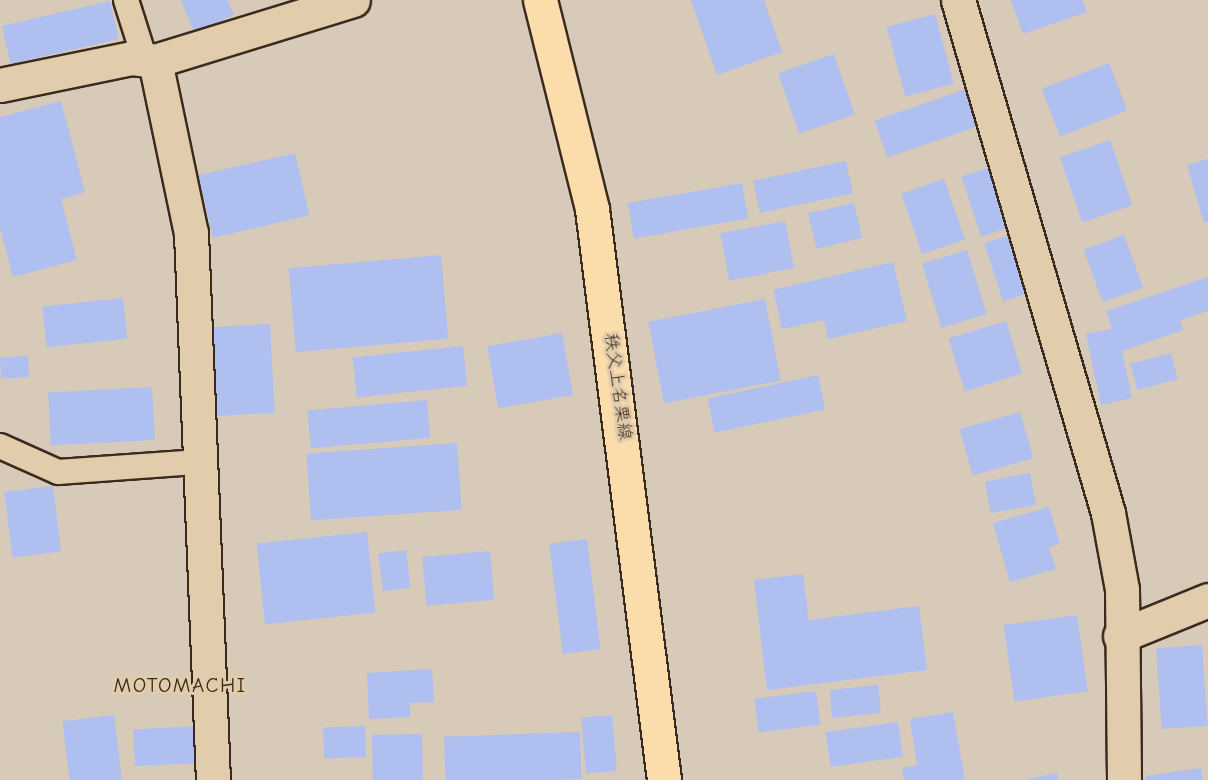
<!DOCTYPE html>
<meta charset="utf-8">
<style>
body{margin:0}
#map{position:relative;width:1208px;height:780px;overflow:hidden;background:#d7cab9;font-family:"Comic Neue","Klee One",sans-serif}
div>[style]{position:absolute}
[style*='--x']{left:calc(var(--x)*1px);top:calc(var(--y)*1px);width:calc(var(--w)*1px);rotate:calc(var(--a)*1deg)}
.building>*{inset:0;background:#afbfef;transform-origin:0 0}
.roads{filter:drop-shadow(2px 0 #3b2a1e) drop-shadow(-2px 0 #3b2a1e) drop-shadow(0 2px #3b2a1e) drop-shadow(0 -2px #3b2a1e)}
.lane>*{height:24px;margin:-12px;padding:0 12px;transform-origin:12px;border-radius:12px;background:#e1cdab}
.street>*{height:33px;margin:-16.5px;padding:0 16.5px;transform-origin:16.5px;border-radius:16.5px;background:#e1cdab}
.primary>*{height:33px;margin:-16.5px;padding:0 16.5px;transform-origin:16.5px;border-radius:16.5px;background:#fbdcab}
span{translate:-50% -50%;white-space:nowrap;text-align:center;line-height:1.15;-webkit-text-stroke:6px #e1cdab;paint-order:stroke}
.street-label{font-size:18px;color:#3b2a1e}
.quarter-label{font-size:21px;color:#3b2a1e;letter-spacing:1.5px}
</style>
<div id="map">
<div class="building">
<i style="clip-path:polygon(181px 0,227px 0,234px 15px,194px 32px)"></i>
<i style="clip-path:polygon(691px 0,764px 0,782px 52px,717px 75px)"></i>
<i style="clip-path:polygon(1011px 0,1082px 0,1087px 12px,1023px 34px)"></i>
<i style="left:110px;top:1px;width:39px;height:111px;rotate:77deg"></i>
<i style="left:935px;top:14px;width:72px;height:50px;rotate:75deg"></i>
<i style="left:834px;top:54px;width:64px;height:59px;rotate:71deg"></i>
<i style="left:1109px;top:63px;width:51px;height:72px;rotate:69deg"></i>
<i style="left:969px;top:88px;width:39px;height:100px;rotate:71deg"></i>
<i style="clip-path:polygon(61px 101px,85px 192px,61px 199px,77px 260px,13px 277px,0 228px,0 117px)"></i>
<i style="left:1110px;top:140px;width:69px;height:53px;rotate:71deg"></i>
<i style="left:295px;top:153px;width:64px;height:99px;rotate:77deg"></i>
<i style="clip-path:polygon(1208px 159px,1208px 222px,1204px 223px,1187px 165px)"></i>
<i style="left:846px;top:161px;width:33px;height:95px;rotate:78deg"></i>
<i style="left:991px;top:167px;width:63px;height:31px;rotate:72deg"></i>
<i style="left:944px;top:179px;width:64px;height:45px;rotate:71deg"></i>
<i style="left:742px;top:183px;width:36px;height:116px;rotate:80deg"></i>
<i style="left:854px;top:203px;width:36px;height:47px;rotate:77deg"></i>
<i style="left:785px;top:221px;width:48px;height:66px;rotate:79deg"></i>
<i style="left:1010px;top:235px;width:61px;height:27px;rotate:72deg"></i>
<i style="left:1124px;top:235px;width:56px;height:43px;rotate:70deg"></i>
<i style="left:967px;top:250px;width:67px;height:47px;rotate:73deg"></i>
<i style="left:441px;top:255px;width:84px;height:153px;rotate:85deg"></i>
<i style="clip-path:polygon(893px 262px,907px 321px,828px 339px,824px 320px,782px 329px,773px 290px)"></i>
<i style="clip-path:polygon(1208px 277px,1208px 311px,1180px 320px,1183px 330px,1122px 351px,1132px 398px,1101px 405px,1086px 334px,1112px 329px,1106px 311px)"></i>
<i style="left:123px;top:298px;width:41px;height:81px;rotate:84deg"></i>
<i style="left:765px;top:299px;width:83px;height:119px;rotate:79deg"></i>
<i style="left:1006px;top:321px;width:55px;height:60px;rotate:73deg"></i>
<i style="left:270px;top:324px;width:89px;height:67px;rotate:87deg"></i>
<i style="left:562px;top:333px;width:63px;height:76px;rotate:80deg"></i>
<i style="left:463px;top:346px;width:40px;height:111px;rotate:84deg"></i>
<i style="left:1171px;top:353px;width:27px;height:42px;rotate:75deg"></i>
<i style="left:28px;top:356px;width:21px;height:28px;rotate:87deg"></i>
<i style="left:818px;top:375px;width:35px;height:113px;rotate:78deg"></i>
<i style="left:152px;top:387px;width:53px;height:104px;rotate:87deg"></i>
<i style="left:427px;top:400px;width:38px;height:120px;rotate:85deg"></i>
<i style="left:1020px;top:412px;width:48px;height:63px;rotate:74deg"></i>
<i style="left:457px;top:443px;width:67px;height:151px;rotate:86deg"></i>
<i style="left:1030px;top:473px;width:32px;height:46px;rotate:79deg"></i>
<i style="left:53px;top:486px;width:66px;height:49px;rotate:83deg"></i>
<i style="clip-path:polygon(1049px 507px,1060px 544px,1049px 547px,1056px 569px,1010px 582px,993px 523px)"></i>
<i style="left:367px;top:532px;width:81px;height:111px;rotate:84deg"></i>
<i style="left:587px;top:539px;width:111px;height:38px;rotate:83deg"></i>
<i style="left:406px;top:550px;width:38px;height:28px;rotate:83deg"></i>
<i style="left:490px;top:551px;width:49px;height:68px;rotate:85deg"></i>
<i style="clip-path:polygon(803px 574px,809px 620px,919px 606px,927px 670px,767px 690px,754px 580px)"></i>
<i style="left:1077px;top:615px;width:77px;height:74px;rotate:82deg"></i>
<i style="left:1202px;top:645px;width:81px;height:46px;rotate:86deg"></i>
<i style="clip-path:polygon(432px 669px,434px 702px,410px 703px,410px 717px,369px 719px,367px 673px)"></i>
<i style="left:878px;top:685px;width:28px;height:49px;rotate:84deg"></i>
<i style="left:816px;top:691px;width:34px;height:62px;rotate:83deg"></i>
<i style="clip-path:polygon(953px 712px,965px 780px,904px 780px,902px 768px,917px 765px,910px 719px)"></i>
<i style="left:114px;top:715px;width:65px;height:52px;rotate:83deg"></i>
<i style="left:612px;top:715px;width:56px;height:31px;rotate:85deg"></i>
<i style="left:898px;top:722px;width:35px;height:73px;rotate:82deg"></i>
<i style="left:198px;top:726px;width:37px;height:65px;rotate:87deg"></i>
<i style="left:365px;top:726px;width:31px;height:42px;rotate:88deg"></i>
<i style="left:580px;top:732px;width:47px;height:136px;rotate:88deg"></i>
<i style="left:422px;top:734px;width:46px;height:50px;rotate:89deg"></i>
<i style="clip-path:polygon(1201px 768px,1203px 780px,1146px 780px,1145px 776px)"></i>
<i style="clip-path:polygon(1057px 773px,1058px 780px,1027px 780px,1027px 779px)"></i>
</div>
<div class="roads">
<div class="lane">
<i style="--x:126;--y:0;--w:63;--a:72.4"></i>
<i style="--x:0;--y:446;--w:64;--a:24.1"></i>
<i style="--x:58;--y:472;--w:138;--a:-4.1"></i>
</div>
<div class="street">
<i style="--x:958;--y:0;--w:534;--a:73.7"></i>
<i style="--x:1108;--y:513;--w:77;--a:79.6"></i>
<i style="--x:1122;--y:589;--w:191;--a:89.4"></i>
<i style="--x:155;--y:61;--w:176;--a:78.2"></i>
<i style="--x:191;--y:233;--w:547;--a:87.7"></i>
<i style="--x:0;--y:85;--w:135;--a:-11.6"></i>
<i style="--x:132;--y:58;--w:23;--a:7"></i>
<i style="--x:155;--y:61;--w:207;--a:-17.1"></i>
<i style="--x:1120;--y:636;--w:95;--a:-22.2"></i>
</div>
<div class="primary">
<i style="--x:540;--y:0;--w:215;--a:76"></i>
<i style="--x:592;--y:209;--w:576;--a:82.81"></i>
</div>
</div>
<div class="street-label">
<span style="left:617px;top:387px;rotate:82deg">秩父上名栗線</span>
</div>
<div class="quarter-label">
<span style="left:180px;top:685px">MOTOMACHI</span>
</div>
</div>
